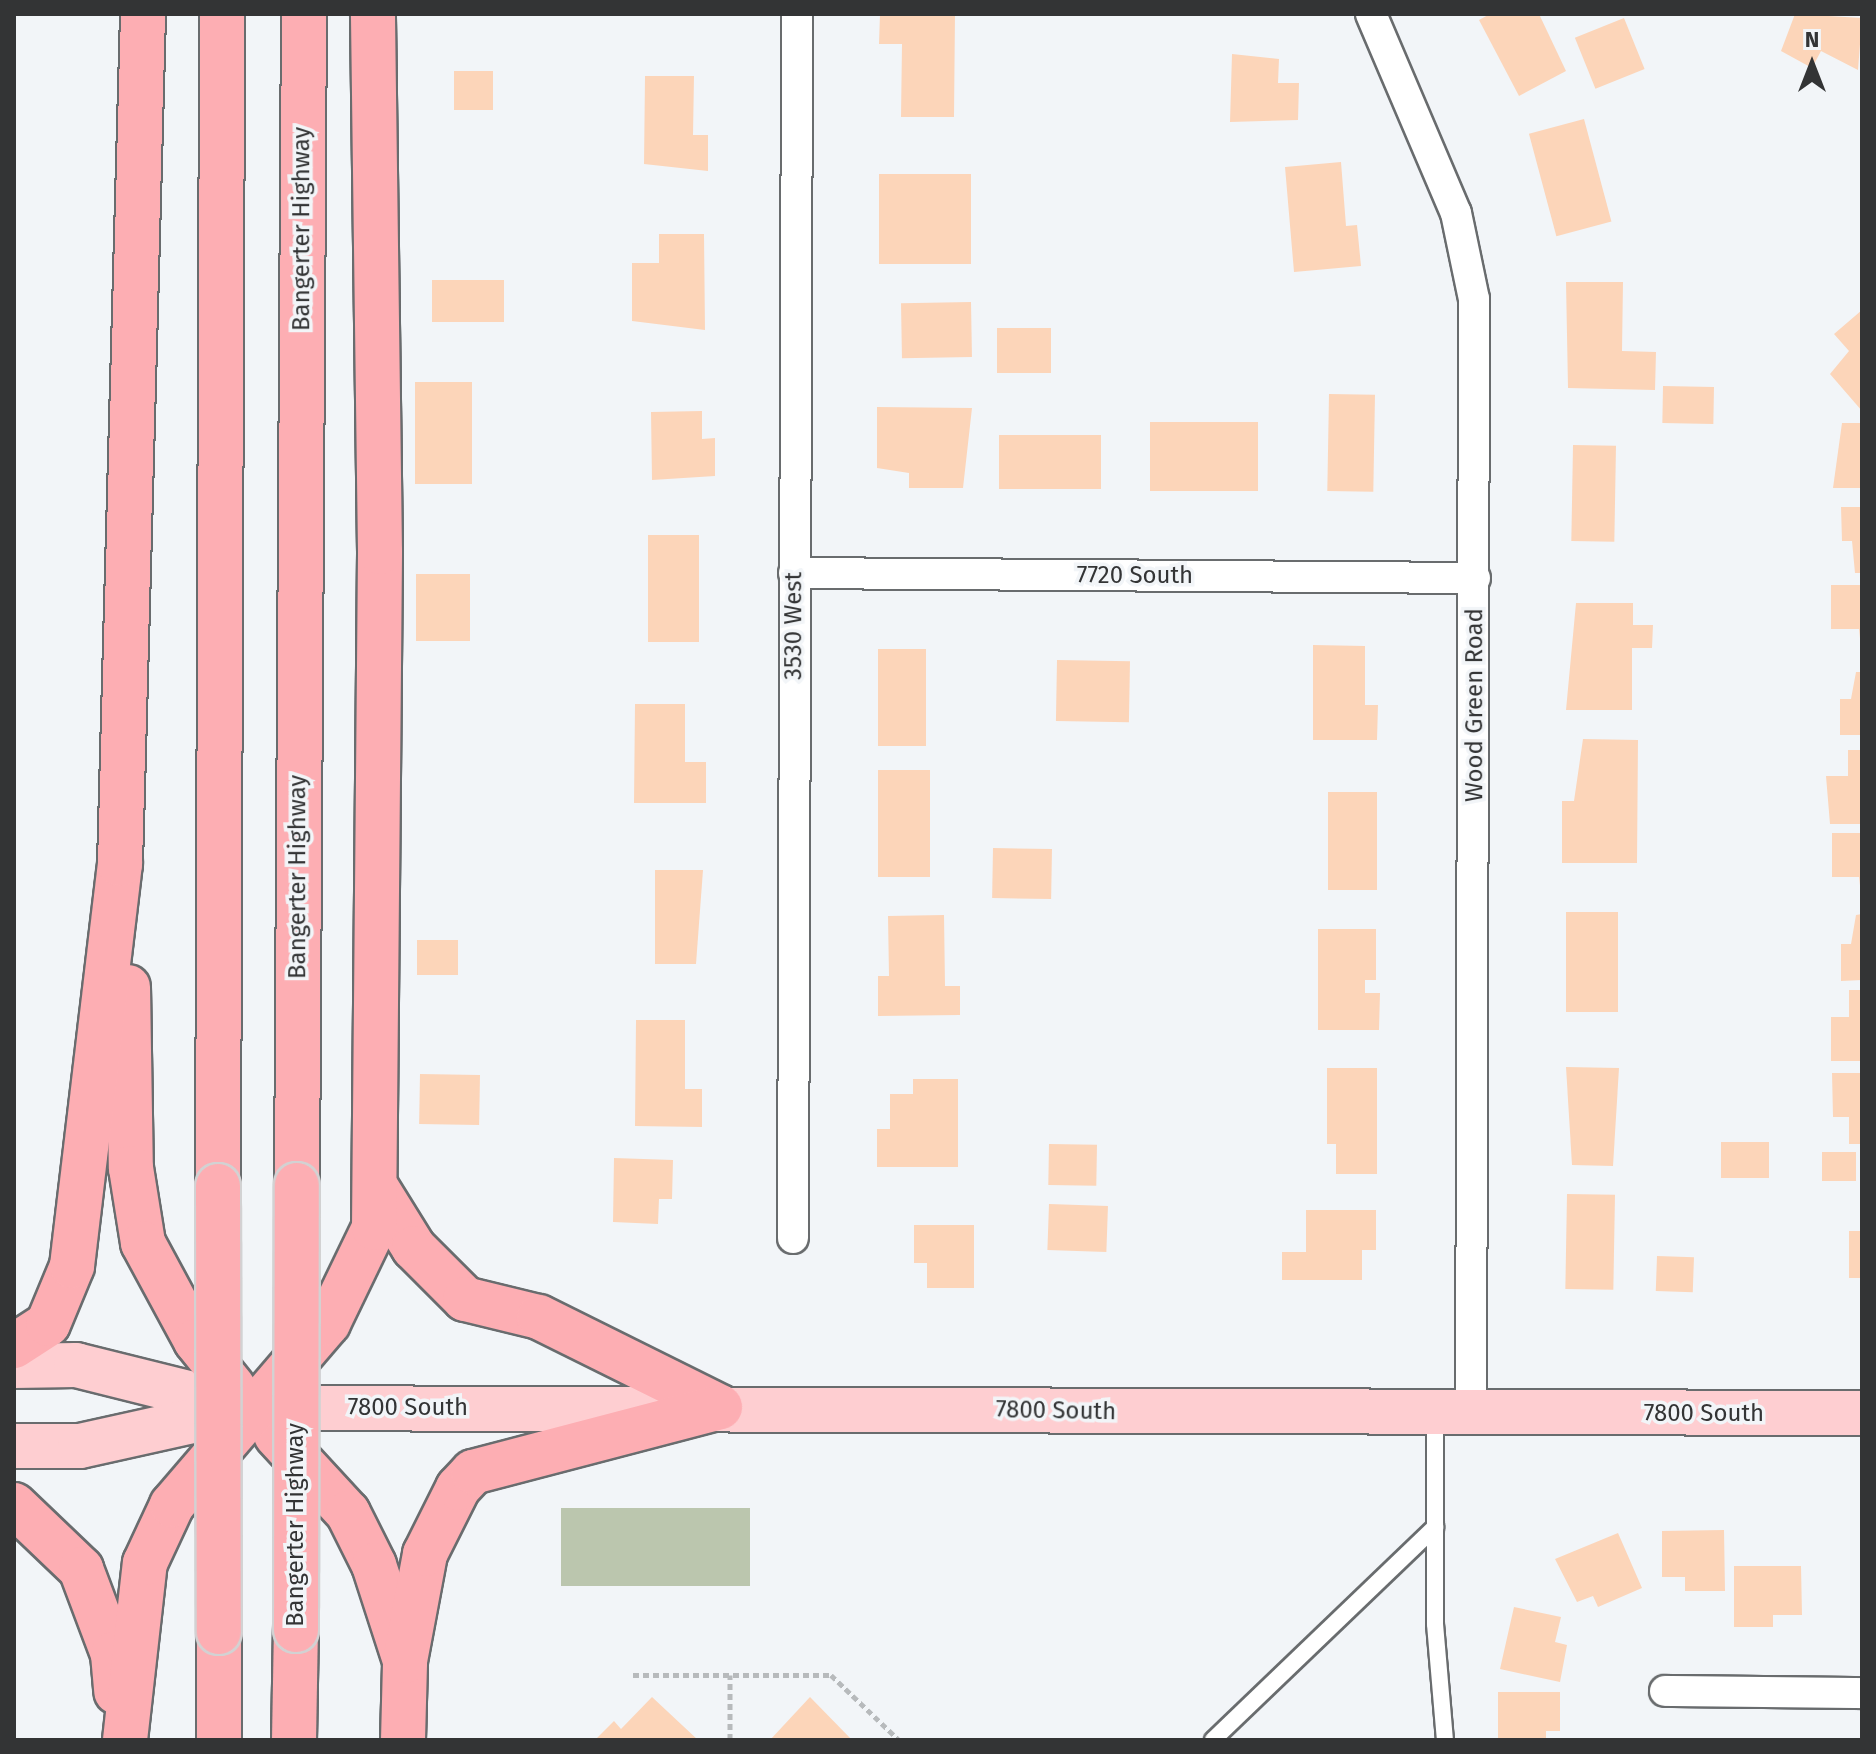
<!DOCTYPE html>
<style>
body{margin:0}
#map{position:relative;width:1876px;height:1754px;overflow:hidden;background:#f2f5f8;font-family:"Fira Sans",sans-serif}
div>[style]{position:absolute}
[style*='--x']{left:calc(var(--x)*1px);top:calc(var(--y)*1px);width:calc(var(--w)*1px);rotate:calc(var(--a)*1deg)}
.green>*{inset:0;background:#bbc6ae;transform-origin:0 0}
.building>*{inset:0;background:#fcd5b9;transform-origin:0 0}
.path>*{height:5px;margin-top:-2.5px;transform-origin:0;background:repeating-linear-gradient(90deg,#b7babc 0 6px,transparent 0 10px)}
.roads{filter:drop-shadow(2px 0 #696c6e) drop-shadow(-2px 0 #696c6e) drop-shadow(0 2px #696c6e) drop-shadow(0 -2px #696c6e)}
.service>*{height:16px;margin:-8px;padding:0 8px;transform-origin:8px;border-radius:8px;background:#fff}
.minor>*{height:30px;margin:-15px;padding:0 15px;transform-origin:15px;border-radius:15px;background:#fff}
.primary>*{height:44px;margin:-22px;padding:0 22px;transform-origin:22px;border-radius:22px;background:#feced1}
.motorway>*{height:44px;margin:-22px;padding:0 22px;transform-origin:22px;border-radius:22px;background:#fdaeb3}
.bridges{filter:drop-shadow(2px 0 #d2d2d3) drop-shadow(-2px 0 #d2d2d3) drop-shadow(0 2px #d2d2d3) drop-shadow(0 -2px #d2d2d3)}
.motorway-bridge>*{height:44px;margin:-22px;padding:0 22px;transform-origin:22px;border-radius:22px;background:#fdaeb3}
span{translate:-50% -50%;white-space:nowrap;text-align:center;line-height:1.15;-webkit-text-stroke:7px #f2f5f8;paint-order:stroke}
.street-label{font-size:24px;color:#333435}
.frame{position:absolute;inset:0;border:16px solid #333435;pointer-events:none}
.north{position:absolute;left:1772px;top:24px;width:80px;height:80px;-webkit-text-stroke:6px #f2f5f8;paint-order:stroke;rotate:0deg;font-size:22px;font-weight:700;line-height:32px;text-align:center;color:#333435}
.north::after{content:'';display:block;margin:auto;width:28px;height:36px;background:#333435;clip-path:polygon(50% 0,100% 100%,50% 72%,0 100%)}
</style>
<div id="map">
<div class="green">
<i style="left:750px;top:1508px;width:78px;height:189px;rotate:90deg"></i>
</div>
<div class="building">
<i style="clip-path:polygon(880px 14px,955px 14px,954px 117px,901px 117px,902px 44px,879px 44px)"></i>
<i style="clip-path:polygon(1490px 14px,1539px 14px,1566px 71px,1519px 96px,1479px 20px)"></i>
<i style="clip-path:polygon(1795px 14px,1862px 18px,1858px 70px,1821px 51px,1812px 68px,1781px 51px)"></i>
<i style="left:1624px;top:18px;width:55px;height:53px;rotate:68deg"></i>
<i style="clip-path:polygon(1232px 54px,1279px 59px,1278px 83px,1299px 83px,1298px 120px,1230px 122px)"></i>
<i style="left:454px;top:71px;width:39px;height:39px"></i>
<i style="clip-path:polygon(645px 76px,694px 76px,693px 135px,708px 135px,708px 171px,644px 164px)"></i>
<i style="left:1584px;top:119px;width:106px;height:57px;rotate:75deg"></i>
<i style="clip-path:polygon(1341px 162px,1346px 226px,1357px 225px,1361px 266px,1294px 272px,1285px 167px)"></i>
<i style="left:879px;top:174px;width:92px;height:90px"></i>
<i style="clip-path:polygon(659px 234px,704px 234px,705px 330px,632px 321px,632px 263px,659px 263px)"></i>
<i style="left:432px;top:280px;width:72px;height:42px"></i>
<i style="clip-path:polygon(1566px 282px,1623px 282px,1622px 351px,1656px 352px,1655px 390px,1568px 388px)"></i>
<i style="left:971px;top:302px;width:55px;height:70px;rotate:89deg"></i>
<i style="clip-path:polygon(1862px 310px,1862px 411px,1830px 374px,1849px 351px,1834px 334px)"></i>
<i style="left:997px;top:328px;width:54px;height:45px"></i>
<i style="left:415px;top:382px;width:57px;height:102px"></i>
<i style="left:1663px;top:386px;width:51px;height:37px;rotate:1deg"></i>
<i style="left:1329px;top:394px;width:46px;height:97px;rotate:1deg"></i>
<i style="clip-path:polygon(877px 407px,972px 408px,963px 488px,909px 488px,909px 473px,877px 468px)"></i>
<i style="clip-path:polygon(702px 411px,702px 439px,715px 438px,715px 476px,652px 480px,651px 412px)"></i>
<i style="left:1150px;top:422px;width:108px;height:69px"></i>
<i style="clip-path:polygon(1842px 423px,1862px 423px,1861px 488px,1833px 488px)"></i>
<i style="left:999px;top:435px;width:102px;height:54px"></i>
<i style="left:1573px;top:445px;width:43px;height:96px;rotate:1deg"></i>
<i style="clip-path:polygon(1841px 507px,1862px 507px,1862px 573px,1855px 573px,1852px 541px,1842px 541px)"></i>
<i style="left:648px;top:535px;width:51px;height:107px"></i>
<i style="left:416px;top:574px;width:54px;height:67px"></i>
<i style="clip-path:polygon(1831px 585px,1862px 585px,1862px 657px,1859px 629px,1831px 629px)"></i>
<i style="clip-path:polygon(1576px 603px,1633px 603px,1633px 625px,1653px 625px,1652px 648px,1632px 648px,1632px 710px,1566px 710px)"></i>
<i style="clip-path:polygon(1313px 645px,1365px 646px,1365px 705px,1378px 705px,1377px 740px,1313px 740px)"></i>
<i style="left:878px;top:649px;width:48px;height:97px"></i>
<i style="left:1057px;top:660px;width:73px;height:61px;rotate:1deg"></i>
<i style="clip-path:polygon(1856px 672px,1862px 672px,1862px 735px,1840px 735px,1840px 699px,1851px 699px)"></i>
<i style="clip-path:polygon(635px 704px,685px 704px,685px 762px,706px 762px,706px 803px,634px 803px)"></i>
<i style="clip-path:polygon(1583px 739px,1638px 740px,1637px 863px,1562px 863px,1562px 801px,1574px 801px)"></i>
<i style="clip-path:polygon(1848px 750px,1862px 750px,1862px 824px,1830px 824px,1826px 776px,1848px 776px)"></i>
<i style="left:878px;top:770px;width:52px;height:107px"></i>
<i style="left:1328px;top:792px;width:49px;height:98px"></i>
<i style="clip-path:polygon(1832px 833px,1862px 833px,1862px 903px,1859px 877px,1832px 877px)"></i>
<i style="left:993px;top:848px;width:59px;height:50px;rotate:1deg"></i>
<i style="clip-path:polygon(655px 870px,703px 870px,696px 964px,655px 964px)"></i>
<i style="left:1566px;top:912px;width:52px;height:100px"></i>
<i style="clip-path:polygon(1862px 914px,1862px 980px,1841px 981px,1841px 944px,1851px 944px,1856px 915px)"></i>
<i style="clip-path:polygon(944px 915px,945px 986px,960px 986px,960px 1015px,878px 1016px,878px 976px,889px 976px,888px 916px)"></i>
<i style="clip-path:polygon(1318px 929px,1376px 929px,1376px 980px,1365px 980px,1365px 993px,1380px 993px,1379px 1030px,1318px 1030px)"></i>
<i style="left:417px;top:940px;width:41px;height:35px"></i>
<i style="clip-path:polygon(1849px 990px,1862px 990px,1862px 1061px,1831px 1061px,1831px 1017px,1849px 1017px)"></i>
<i style="clip-path:polygon(636px 1020px,685px 1020px,685px 1089px,702px 1089px,702px 1127px,635px 1126px)"></i>
<i style="clip-path:polygon(1566px 1067px,1619px 1068px,1613px 1166px,1572px 1165px)"></i>
<i style="clip-path:polygon(1327px 1068px,1377px 1068px,1377px 1174px,1336px 1174px,1336px 1144px,1327px 1144px)"></i>
<i style="clip-path:polygon(1832px 1073px,1862px 1073px,1862px 1144px,1849px 1144px,1849px 1117px,1833px 1117px)"></i>
<i style="left:420px;top:1074px;width:60px;height:50px;rotate:1deg"></i>
<i style="clip-path:polygon(913px 1079px,958px 1079px,958px 1167px,877px 1167px,877px 1129px,890px 1129px,890px 1094px,913px 1094px)"></i>
<i style="left:1769px;top:1142px;width:36px;height:48px;rotate:90deg"></i>
<i style="left:1049px;top:1144px;width:48px;height:41px;rotate:1deg"></i>
<i style="left:1856px;top:1152px;width:29px;height:34px;rotate:90deg"></i>
<i style="clip-path:polygon(614px 1158px,673px 1160px,672px 1199px,659px 1199px,658px 1224px,613px 1222px)"></i>
<i style="left:1567px;top:1194px;width:48px;height:95px;rotate:1deg"></i>
<i style="left:1049px;top:1204px;width:59px;height:46px;rotate:2deg"></i>
<i style="clip-path:polygon(1306px 1210px,1376px 1210px,1376px 1250px,1362px 1250px,1362px 1280px,1282px 1280px,1282px 1252px,1306px 1252px)"></i>
<i style="clip-path:polygon(914px 1225px,974px 1225px,974px 1288px,927px 1288px,927px 1263px,914px 1263px)"></i>
<i style="left:1849px;top:1231px;width:13px;height:47px"></i>
<i style="left:1657px;top:1256px;width:37px;height:35px;rotate:2deg"></i>
<i style="clip-path:polygon(1724px 1530px,1725px 1591px,1685px 1591px,1685px 1577px,1662px 1577px,1662px 1531px)"></i>
<i style="clip-path:polygon(1618px 1533px,1642px 1588px,1598px 1607px,1593px 1596px,1577px 1602px,1555px 1559px)"></i>
<i style="clip-path:polygon(1734px 1566px,1801px 1566px,1802px 1615px,1773px 1615px,1773px 1627px,1734px 1627px)"></i>
<i style="clip-path:polygon(1514px 1607px,1561px 1617px,1555px 1642px,1567px 1645px,1560px 1682px,1500px 1669px)"></i>
<i style="clip-path:polygon(1498px 1692px,1560px 1692px,1560px 1731px,1546px 1731px,1546px 1740px,1498px 1740px)"></i>
<i style="clip-path:polygon(652px 1697px,698px 1740px,595px 1740px,614px 1721px,621px 1729px)"></i>
<i style="clip-path:polygon(810px 1697px,852px 1740px,770px 1740px)"></i>
</div>
<div class="path">
<i style="--x:633;--y:1675;--w:198;--a:0"></i>
<i style="--x:831;--y:1675;--w:94;--a:43.7"></i>
<i style="--x:730;--y:1740;--w:65;--a:-90"></i>
</div>
<div class="roads">
<div class="service">
<i style="--x:1435;--y:1416;--w:208;--a:90"></i>
<i style="--x:1435;--y:1624;--w:116;--a:85.1"></i>
<i style="--x:1213;--y:1740;--w:308;--a:-43.8"></i>
</div>
<div class="minor">
<i style="--x:1371;--y:14;--w:216;--a:66.9"></i>
<i style="--x:1456;--y:213;--w:88;--a:78.2"></i>
<i style="--x:1474;--y:299;--w:1116;--a:90.15"></i>
<i style="--x:794;--y:573;--w:681;--a:0.42"></i>
<i style="--x:793;--y:1238;--w:1224;--a:-89.81"></i>
<i style="--x:1665;--y:1691;--w:197;--a:0.6"></i>
</div>
<div class="primary">
<i style="--x:14;--y:1366;--w:62;--a:-0.9"></i>
<i style="--x:76;--y:1365;--w:170;--a:14"></i>
<i style="--x:14;--y:1446;--w:66;--a:0"></i>
<i style="--x:80;--y:1446;--w:175;--a:-12.5"></i>
<i style="--x:251;--y:1408;--w:1611;--a:0.18"></i>
</div>
<div class="motorway">
<i style="--x:128;--y:987;--w:181;--a:89.1"></i>
<i style="--x:131;--y:1168;--w:76;--a:80.9"></i>
<i style="--x:143;--y:1243;--w:111;--a:61.6"></i>
<i style="--x:196;--y:1341;--w:59;--a:51.2"></i>
<i style="--x:297;--y:1185;--w:1171;--a:-89.66"></i>
<i style="--x:218;--y:1186;--w:1172;--a:-89.8"></i>
<i style="--x:378;--y:1190;--w:68;--a:58.2"></i>
<i style="--x:414;--y:1248;--w:72;--a:45"></i>
<i style="--x:465;--y:1299;--w:76;--a:13.7"></i>
<i style="--x:539;--y:1317;--w:202;--a:26.4"></i>
<i style="--x:14;--y:1346;--w:40;--a:-32.9"></i>
<i style="--x:48;--y:1324;--w:63;--a:-67.5"></i>
<i style="--x:72;--y:1266;--w:405;--a:-83.2"></i>
<i style="--x:120;--y:864;--w:850;--a:-88.45"></i>
<i style="--x:276;--y:1435;--w:106;--a:47.3"></i>
<i style="--x:348;--y:1513;--w:58;--a:63.4"></i>
<i style="--x:374;--y:1565;--w:101;--a:72.1"></i>
<i style="--x:14;--y:1505;--w:93;--a:43.7"></i>
<i style="--x:81;--y:1569;--w:91;--a:69.4"></i>
<i style="--x:113;--y:1654;--w:38;--a:85"></i>
<i style="--x:125;--y:1740;--w:178;--a:-83.6"></i>
<i style="--x:145;--y:1563;--w:64;--a:-65"></i>
<i style="--x:172;--y:1505;--w:240;--a:-49.4"></i>
<i style="--x:328;--y:1323;--w:106;--a:-64.2"></i>
<i style="--x:374;--y:1228;--w:676;--a:-89.49"></i>
<i style="--x:380;--y:552;--w:538;--a:-90.75"></i>
<i style="--x:219;--y:1740;--w:108;--a:-90"></i>
<i style="--x:294;--y:1740;--w:110;--a:-89"></i>
<i style="--x:403;--y:1740;--w:79;--a:-88.5"></i>
<i style="--x:405;--y:1661;--w:109;--a:-79.4"></i>
<i style="--x:425;--y:1554;--w:74;--a:-63.4"></i>
<i style="--x:458;--y:1488;--w:22;--a:-47"></i>
<i style="--x:473;--y:1472;--w:255;--a:-14.7"></i>
</div>
</div>
<div class="bridges">
<div class="motorway-bridge">
<i style="--x:218;--y:1186;--w:446;--a:89.9"></i>
<i style="--x:296;--y:1630;--w:445;--a:-89.9"></i>
</div>
</div>
<div class="street-label">
<span style="left:302px;top:229px;rotate:-90deg">Bangerter Highway</span>
<span style="left:1135px;top:576px">7720 South</span>
<span style="left:794px;top:626px;rotate:-90deg">3530 West</span>
<span style="left:1475px;top:705px;rotate:-90deg">Wood Green Road</span>
<span style="left:298px;top:877px;rotate:-90deg">Bangerter Highway</span>
<span style="left:408px;top:1408px">7800 South</span>
<span style="left:1056px;top:1411px;rotate:1deg">7800 South</span>
<span style="left:1704px;top:1414px">7800 South</span>
<span style="left:296px;top:1525px;rotate:-90deg">Bangerter Highway</span>
</div>
<div class="frame"></div>
<div class="north">N</div>
</div>
